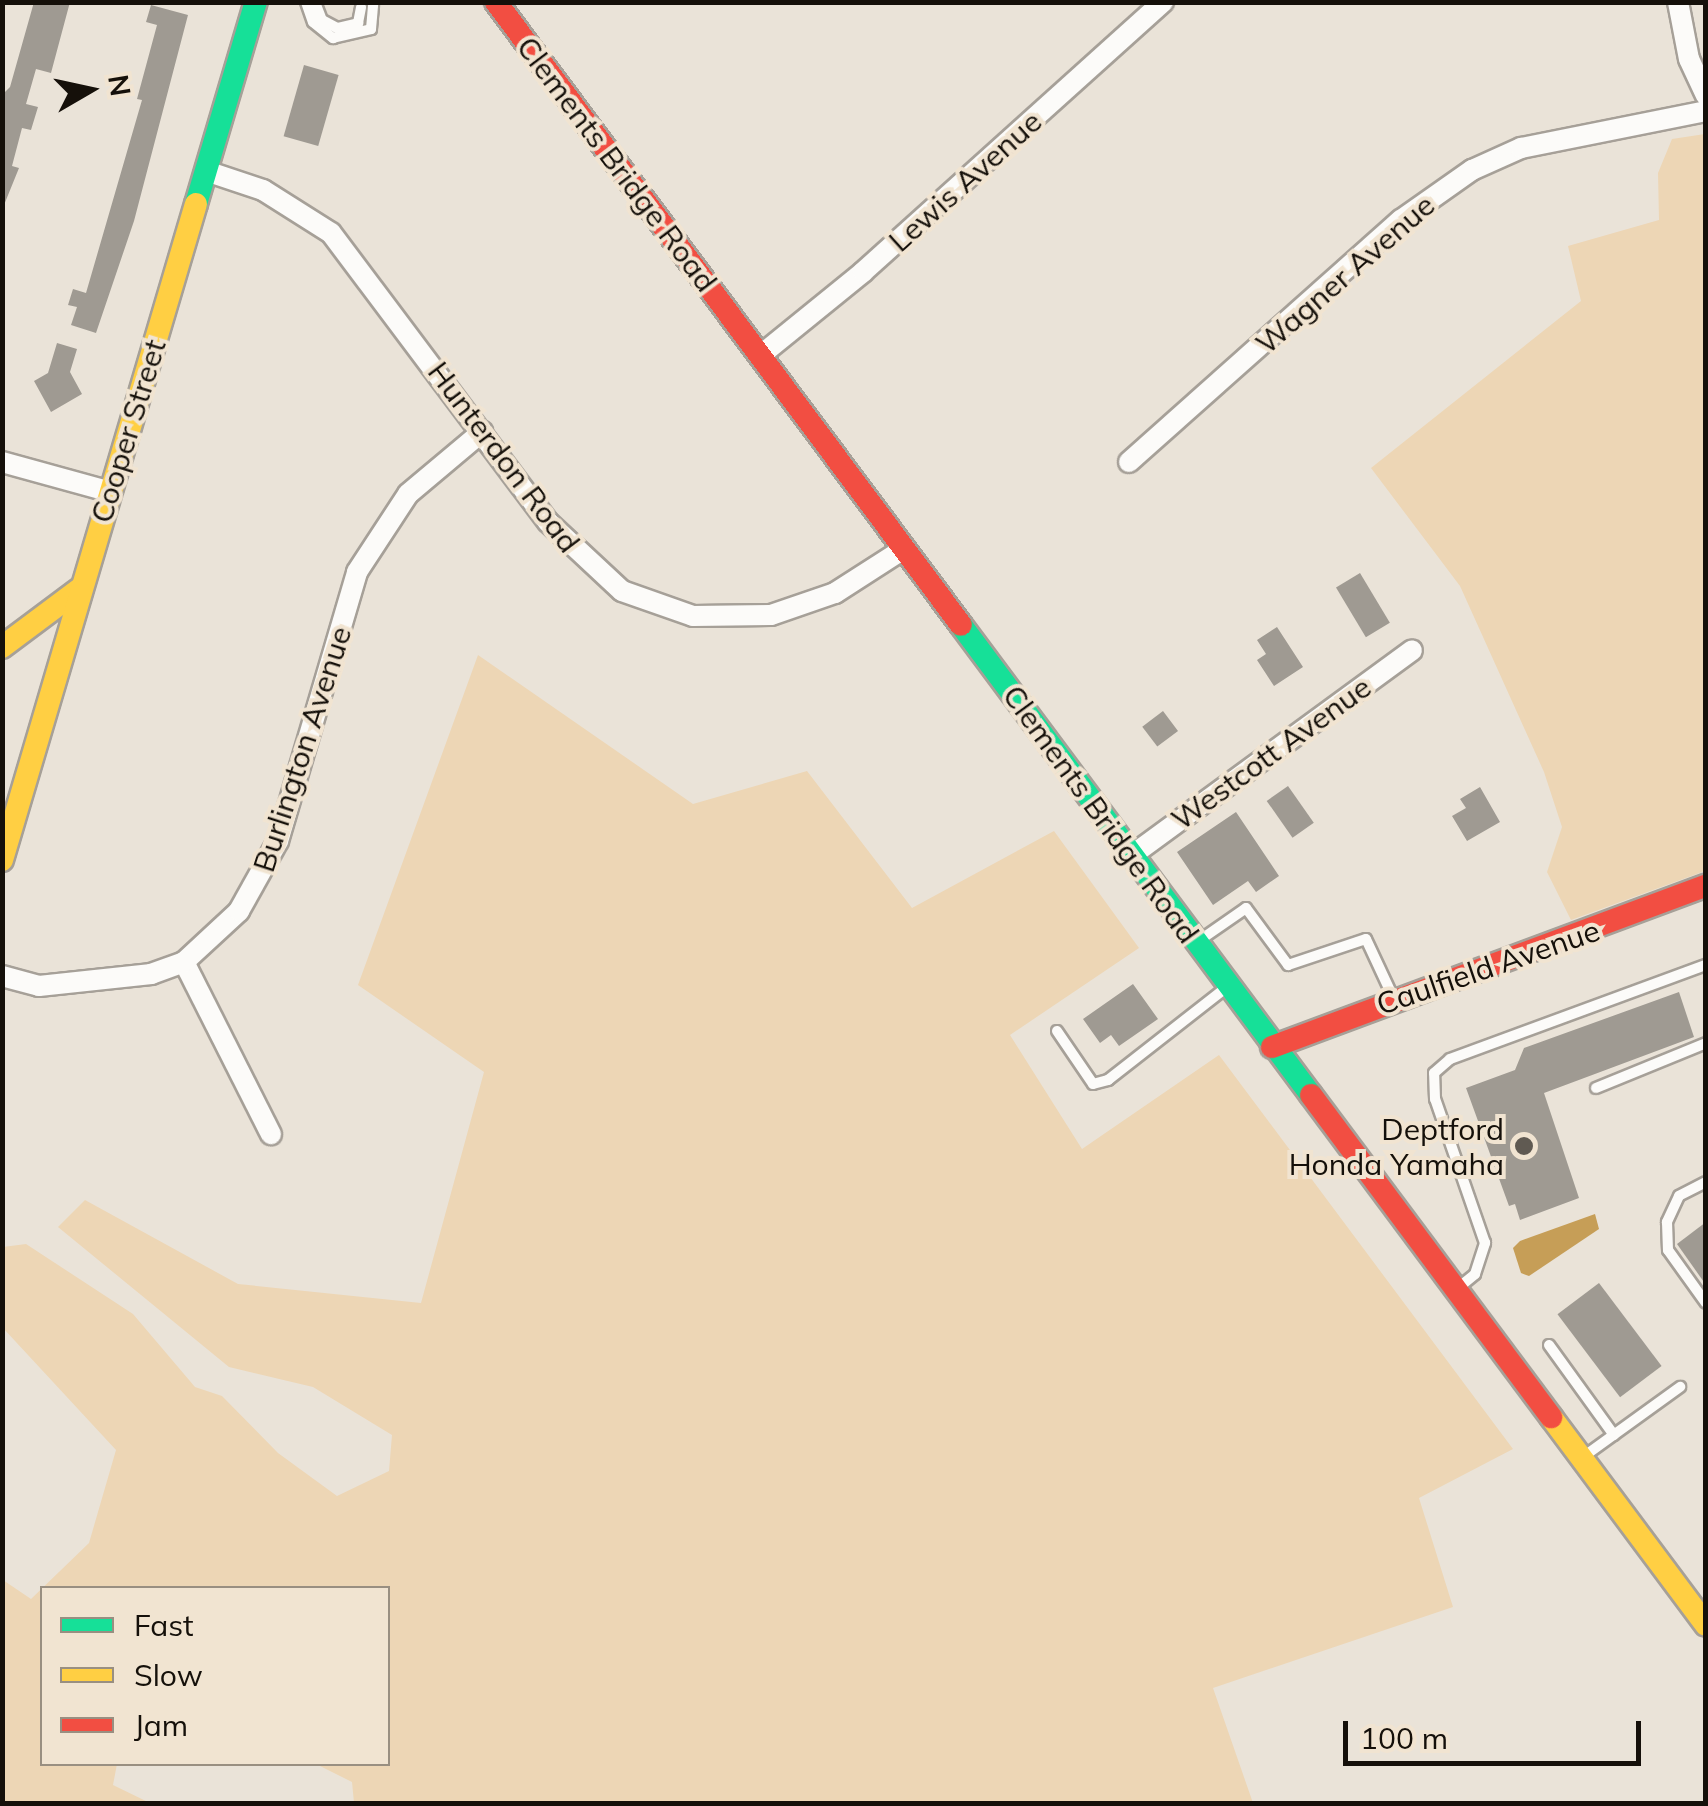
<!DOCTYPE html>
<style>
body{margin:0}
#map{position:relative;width:1708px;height:1806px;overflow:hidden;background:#eae3d8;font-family:Mulish,sans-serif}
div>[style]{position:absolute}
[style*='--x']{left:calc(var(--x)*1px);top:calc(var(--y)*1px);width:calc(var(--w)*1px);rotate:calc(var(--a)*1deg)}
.green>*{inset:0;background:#edd6b5}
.water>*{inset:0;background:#c69e57}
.building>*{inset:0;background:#9f9a92;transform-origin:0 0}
.roads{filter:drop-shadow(2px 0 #a6a098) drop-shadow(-2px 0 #a6a098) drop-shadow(0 2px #a6a098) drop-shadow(0 -2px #a6a098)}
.lane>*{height:10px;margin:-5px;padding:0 5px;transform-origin:5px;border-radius:5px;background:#fcfbf9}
.street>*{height:20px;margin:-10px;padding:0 10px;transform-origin:10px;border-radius:10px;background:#fcfbf9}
.fast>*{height:22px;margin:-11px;padding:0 11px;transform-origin:11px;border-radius:11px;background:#16e098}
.slow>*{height:22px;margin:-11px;padding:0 11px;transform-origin:11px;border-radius:11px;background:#ffcf43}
.jam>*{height:22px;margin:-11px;padding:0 11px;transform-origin:11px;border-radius:11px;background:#f24e42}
.dots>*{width:28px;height:28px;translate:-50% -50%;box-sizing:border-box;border:5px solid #f1e4d1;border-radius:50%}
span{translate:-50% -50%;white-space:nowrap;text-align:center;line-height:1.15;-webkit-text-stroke:8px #f1e4d1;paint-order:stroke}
.street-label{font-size:30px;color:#15100a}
.poi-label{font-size:30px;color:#15100a}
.right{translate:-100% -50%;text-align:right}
.frame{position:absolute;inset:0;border:5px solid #15100a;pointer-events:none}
.legend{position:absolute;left:40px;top:1586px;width:350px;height:180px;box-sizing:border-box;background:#f1e4d1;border:2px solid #998f81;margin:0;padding:12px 18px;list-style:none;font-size:30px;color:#15100a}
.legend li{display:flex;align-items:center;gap:20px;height:50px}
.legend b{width:50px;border:2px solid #998f81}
.north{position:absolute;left:40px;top:40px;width:100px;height:100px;-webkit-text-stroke:8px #f1e4d1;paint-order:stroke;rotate:81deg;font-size:28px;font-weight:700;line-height:40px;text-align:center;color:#15100a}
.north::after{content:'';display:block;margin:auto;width:35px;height:45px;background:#15100a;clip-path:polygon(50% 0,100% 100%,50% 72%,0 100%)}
.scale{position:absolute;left:1343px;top:1721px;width:298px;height:45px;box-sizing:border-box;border:5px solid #15100a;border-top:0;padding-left:12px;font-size:30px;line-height:35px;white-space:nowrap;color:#15100a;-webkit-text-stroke:8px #f1e4d1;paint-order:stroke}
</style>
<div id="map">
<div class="green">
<i style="clip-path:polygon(1705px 134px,1705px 871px,1571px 920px,1547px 872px,1562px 827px,1544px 772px,1460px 586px,1371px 468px,1581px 301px,1568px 246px,1659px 220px,1658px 173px,1672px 139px)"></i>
<i style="clip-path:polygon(478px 655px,693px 804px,807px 771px,912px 908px,1054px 831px,1139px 948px,1010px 1035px,1082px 1149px,1219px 1055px,1513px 1449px,1419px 1498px,1453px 1607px,1213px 1688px,1253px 1803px,354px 1803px,352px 1782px,316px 1764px,388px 1764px,388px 1588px,42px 1588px,42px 1764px,117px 1764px,113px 1785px,150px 1803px,3px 1803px,3px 1580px,31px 1599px,89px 1543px,116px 1450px,3px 1328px,3px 1247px,26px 1244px,133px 1314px,195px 1387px,222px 1396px,278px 1453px,337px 1496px,389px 1471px,392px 1435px,313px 1387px,229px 1367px,58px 1227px,85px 1200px,238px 1284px,421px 1303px,484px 1072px,358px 985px)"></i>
</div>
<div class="water">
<i style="clip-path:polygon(1595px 1214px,1599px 1229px,1529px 1276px,1521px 1273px,1513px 1248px,1520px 1241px)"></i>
</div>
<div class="building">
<i style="clip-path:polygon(34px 2px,70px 2px,51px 73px,36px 69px,26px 104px,38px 107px,31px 130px,22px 128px,12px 166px,19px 168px,2px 210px,2px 95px,10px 87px)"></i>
<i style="clip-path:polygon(151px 5px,188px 15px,134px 221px,96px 333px,71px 325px,77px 307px,68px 305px,73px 289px,86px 293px,142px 100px,137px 99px,157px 25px,146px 22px)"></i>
<i style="left:304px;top:65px;width:36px;height:74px;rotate:16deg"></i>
<i style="clip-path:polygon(57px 343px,77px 349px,70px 372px,82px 394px,51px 412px,34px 381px,48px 373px)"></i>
<i style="left:1360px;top:573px;width:58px;height:28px;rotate:59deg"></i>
<i style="clip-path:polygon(1277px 627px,1303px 667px,1274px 686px,1257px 660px,1266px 654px,1257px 640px)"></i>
<i style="left:1163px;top:711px;width:25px;height:26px;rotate:53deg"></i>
<i style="left:1288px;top:786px;width:45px;height:26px;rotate:55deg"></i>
<i style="clip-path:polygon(1480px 787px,1500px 822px,1467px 841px,1452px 816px,1466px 808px,1460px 799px)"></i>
<i style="clip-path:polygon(1236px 812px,1279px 876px,1256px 892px,1248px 881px,1213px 905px,1177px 852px)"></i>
<i style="clip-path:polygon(1133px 984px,1158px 1019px,1119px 1046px,1111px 1035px,1100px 1043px,1083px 1019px)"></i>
<i style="clip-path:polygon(1679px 992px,1694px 1037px,1544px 1093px,1579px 1198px,1520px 1220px,1515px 1204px,1509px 1206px,1466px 1088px,1515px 1070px,1524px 1048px)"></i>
<i style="clip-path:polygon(1706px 1222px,1706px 1285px,1677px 1244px)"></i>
<i style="left:1599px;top:1283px;width:104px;height:52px;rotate:53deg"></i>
</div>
<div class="roads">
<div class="lane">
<i style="--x:306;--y:2;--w:21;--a:71"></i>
<i style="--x:313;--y:22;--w:26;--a:39"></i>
<i style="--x:333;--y:38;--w:39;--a:-13"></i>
<i style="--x:371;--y:29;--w:25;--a:-85"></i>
<i style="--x:315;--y:2;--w:19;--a:69"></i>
<i style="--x:322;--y:20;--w:17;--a:28"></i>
<i style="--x:337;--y:28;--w:22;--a:-13"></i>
<i style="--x:358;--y:23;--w:16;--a:-79"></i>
<i style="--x:1200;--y:940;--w:56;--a:-34.8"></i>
<i style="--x:1246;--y:908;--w:71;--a:53.6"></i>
<i style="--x:1288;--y:965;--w:82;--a:-18.4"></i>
<i style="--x:1366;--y:939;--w:66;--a:65"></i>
<i style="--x:1057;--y:1031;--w:64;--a:55.8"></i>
<i style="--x:1093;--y:1084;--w:16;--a:-15"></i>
<i style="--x:1108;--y:1080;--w:151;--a:-38"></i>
<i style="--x:1596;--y:1088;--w:119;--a:-22.2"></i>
<i style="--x:1706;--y:1182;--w:30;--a:153"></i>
<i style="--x:1679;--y:1196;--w:29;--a:115"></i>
<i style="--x:1667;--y:1222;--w:28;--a:88"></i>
<i style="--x:1668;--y:1250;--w:65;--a:54.4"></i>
<i style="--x:1458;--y:1288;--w:22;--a:-39"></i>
<i style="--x:1475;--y:1274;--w:33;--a:-72"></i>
<i style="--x:1485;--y:1243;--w:152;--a:-109.1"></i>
<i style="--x:1435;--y:1099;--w:26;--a:-92"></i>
<i style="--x:1434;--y:1073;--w:21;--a:-41"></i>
<i style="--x:1450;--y:1059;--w:273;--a:-20.2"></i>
<i style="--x:1549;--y:1345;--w:111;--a:54.2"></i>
<i style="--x:1583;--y:1457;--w:120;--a:-35.8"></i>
</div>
<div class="street">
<i style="--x:1678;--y:2;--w:58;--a:79.1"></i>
<i style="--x:1689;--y:59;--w:40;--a:65"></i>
<i style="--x:206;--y:171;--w:60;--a:18.4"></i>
<i style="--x:263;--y:190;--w:80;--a:32.3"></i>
<i style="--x:331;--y:233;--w:361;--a:53.1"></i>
<i style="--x:548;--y:522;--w:101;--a:43"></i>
<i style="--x:622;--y:591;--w:75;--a:19.4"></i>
<i style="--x:693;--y:616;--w:78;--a:-0.7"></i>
<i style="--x:771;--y:615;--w:68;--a:-19"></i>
<i style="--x:835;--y:593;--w:83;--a:-32.7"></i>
<i style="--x:761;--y:355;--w:132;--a:-39.1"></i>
<i style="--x:863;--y:272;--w:404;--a:-42"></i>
<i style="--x:2;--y:462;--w:113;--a:15.4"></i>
<i style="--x:1129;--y:462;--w:364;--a:-41.7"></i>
<i style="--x:1401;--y:220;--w:87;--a:-35.2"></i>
<i style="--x:1472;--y:170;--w:54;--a:-24.2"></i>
<i style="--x:1521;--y:148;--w:189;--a:-11.3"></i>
<i style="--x:1131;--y:856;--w:348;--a:-36.2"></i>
<i style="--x:184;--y:962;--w:193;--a:63.2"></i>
<i style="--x:2;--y:976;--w:38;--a:15"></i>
<i style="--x:39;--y:986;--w:113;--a:-6.1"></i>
<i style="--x:151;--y:974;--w:35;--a:-20"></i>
<i style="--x:184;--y:962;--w:75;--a:-42.8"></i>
<i style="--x:239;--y:911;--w:80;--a:-60.9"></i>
<i style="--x:278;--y:841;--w:280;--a:-73.6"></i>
<i style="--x:357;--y:572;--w:93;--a:-56.8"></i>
<i style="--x:408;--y:494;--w:97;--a:-40"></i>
</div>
<div class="fast">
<i style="--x:196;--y:204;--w:211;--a:-73.5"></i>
<i style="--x:961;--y:625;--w:586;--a:53.33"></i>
</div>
<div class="slow">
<i style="--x:2;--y:647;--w:99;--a:-36.8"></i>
<i style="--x:2;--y:860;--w:684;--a:-73.53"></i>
<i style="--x:1551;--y:1417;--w:259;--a:53.3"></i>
</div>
<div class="jam">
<i style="--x:496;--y:2;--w:777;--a:53.26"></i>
<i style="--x:1272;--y:1047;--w:463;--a:-20.4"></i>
<i style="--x:1311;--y:1095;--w:402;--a:53.3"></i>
</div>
</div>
<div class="dots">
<i style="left:1524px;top:1146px;background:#605a52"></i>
</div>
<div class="street-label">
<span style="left:617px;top:164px;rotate:53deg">Clements Bridge Road</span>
<span style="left:965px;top:181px;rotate:-42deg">Lewis Avenue</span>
<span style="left:1345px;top:274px;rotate:-41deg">Wagner Avenue</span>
<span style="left:128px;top:431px;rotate:-73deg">Cooper Street</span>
<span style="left:504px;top:457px;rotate:53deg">Hunterdon Road</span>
<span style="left:302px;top:749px;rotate:-72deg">Burlington Avenue</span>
<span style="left:1271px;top:753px;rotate:-36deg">Westcott Avenue</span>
<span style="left:1101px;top:814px;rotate:54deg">Clements Bridge Road</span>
<span style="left:1488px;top:967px;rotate:-19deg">Caulfield Avenue</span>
</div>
<div class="poi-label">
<span class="right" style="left:1504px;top:1146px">Deptford<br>Honda Yamaha</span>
</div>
<div class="frame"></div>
<ul class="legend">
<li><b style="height:12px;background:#16e098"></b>Fast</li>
<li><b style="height:12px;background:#ffcf43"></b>Slow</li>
<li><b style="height:12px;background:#f24e42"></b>Jam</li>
</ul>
<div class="north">N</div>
<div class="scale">100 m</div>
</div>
